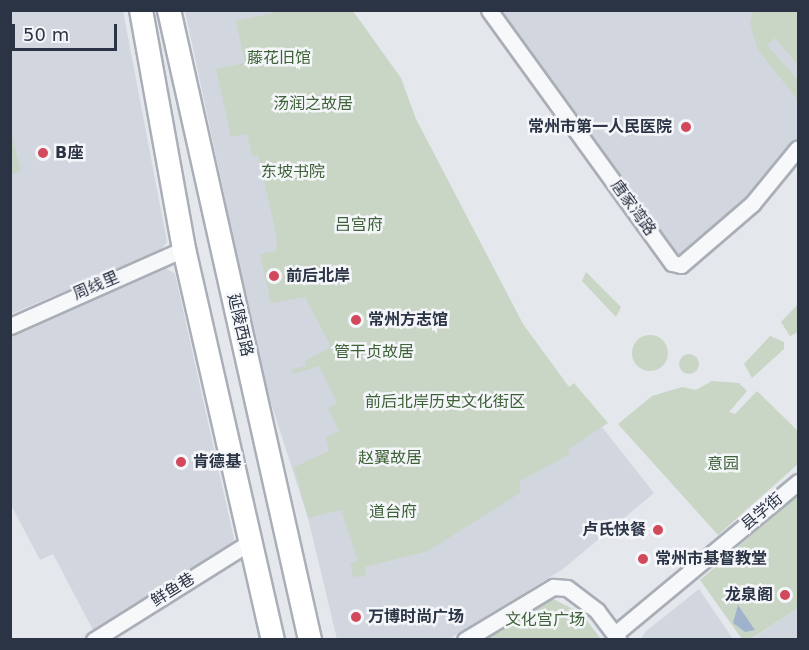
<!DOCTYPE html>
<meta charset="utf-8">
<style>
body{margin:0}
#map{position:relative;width:809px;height:650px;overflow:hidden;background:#e4e7ec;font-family:"DejaVu Sans","Noto Sans SC",sans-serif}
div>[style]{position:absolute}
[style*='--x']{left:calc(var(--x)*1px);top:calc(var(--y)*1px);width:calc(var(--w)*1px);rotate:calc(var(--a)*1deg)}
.built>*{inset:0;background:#d2d6de}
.green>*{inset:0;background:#c9d6c5}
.round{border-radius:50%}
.water>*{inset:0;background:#9fb4cc}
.roads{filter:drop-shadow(2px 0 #a9aeb7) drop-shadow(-2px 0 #a9aeb7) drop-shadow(0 2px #a9aeb7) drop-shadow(0 -2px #a9aeb7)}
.street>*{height:15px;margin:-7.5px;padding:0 7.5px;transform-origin:7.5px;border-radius:7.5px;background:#f7f8fa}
.primary>*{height:22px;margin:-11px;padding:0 11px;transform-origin:11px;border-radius:11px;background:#fff}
.dots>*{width:16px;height:16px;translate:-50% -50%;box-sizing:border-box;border:3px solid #f4f6f9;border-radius:50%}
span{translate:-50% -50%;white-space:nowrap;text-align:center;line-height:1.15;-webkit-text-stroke:5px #f4f6f9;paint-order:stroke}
.park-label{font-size:16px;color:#3f6138}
.poi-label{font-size:16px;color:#2b3445;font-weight:700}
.right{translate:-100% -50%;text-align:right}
.left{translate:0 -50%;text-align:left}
.street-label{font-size:16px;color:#2b3445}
.frame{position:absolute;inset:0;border:12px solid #2b3445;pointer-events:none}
.scale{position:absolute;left:12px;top:24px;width:105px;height:27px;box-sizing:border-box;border:3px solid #2b3445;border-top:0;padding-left:8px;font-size:18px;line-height:21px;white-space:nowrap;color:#2b3445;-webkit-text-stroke:4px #f4f6f9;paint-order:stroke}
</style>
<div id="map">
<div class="built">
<i style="clip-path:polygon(11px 11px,123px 11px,167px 242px,161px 250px,11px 314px)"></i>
<i style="clip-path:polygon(185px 11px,287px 11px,248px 69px,258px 152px,514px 485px,602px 427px,654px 493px,563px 569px,449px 639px,337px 639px,308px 518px,264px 381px)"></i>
<i style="clip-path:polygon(489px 11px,798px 11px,798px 148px,681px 265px)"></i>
<i style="clip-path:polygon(164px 267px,175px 274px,234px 539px,227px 550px,93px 630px,53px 554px,40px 560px,11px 505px,10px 337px,55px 312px)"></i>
<i style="clip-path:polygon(699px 589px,733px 639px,641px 639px,645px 632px)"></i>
<i style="clip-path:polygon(798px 608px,798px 639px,751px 640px,761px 633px)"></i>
</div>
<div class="green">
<i style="clip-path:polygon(285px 10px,353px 11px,401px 78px,416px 119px,523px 324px,569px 387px,574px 383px,608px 423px,568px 450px,570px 454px,520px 481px,520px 493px,428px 551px,365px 567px,366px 576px,359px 577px,353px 576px,350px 563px,358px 561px,341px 510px,308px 518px,294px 467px,329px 451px,326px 437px,339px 431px,328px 408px,337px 403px,319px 366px,293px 374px,292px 369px,306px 366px,305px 361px,331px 347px,305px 297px,271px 303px,260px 254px,276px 251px,277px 239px,261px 166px,258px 155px,252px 156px,247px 134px,231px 137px,216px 69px,245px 63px,236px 21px)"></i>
<i style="clip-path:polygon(754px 10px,798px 11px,798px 65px,775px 38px,767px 45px,798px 80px,798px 100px,757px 49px,750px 22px)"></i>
<i style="clip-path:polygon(11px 133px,21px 171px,11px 174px,10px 174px)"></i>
<i style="clip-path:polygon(586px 272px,621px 307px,616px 317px,582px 281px)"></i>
<i style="clip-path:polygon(798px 304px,798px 332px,790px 336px,781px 322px)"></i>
<i class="round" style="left:632px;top:335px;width:36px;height:36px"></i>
<i style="clip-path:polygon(770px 336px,784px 342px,784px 349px,752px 378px,744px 364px)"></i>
<i class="round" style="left:679px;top:354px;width:20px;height:20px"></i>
<i style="clip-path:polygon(712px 381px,739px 383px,747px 391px,729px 412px,735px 414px,757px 391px,798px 431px,798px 464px,718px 535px,618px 424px,652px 396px,682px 387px,696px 390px)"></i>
<i style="clip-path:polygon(798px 495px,798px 608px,751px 639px,742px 639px,700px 580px)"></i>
<i style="clip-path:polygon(551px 598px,581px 613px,601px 639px,472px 640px,532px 602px)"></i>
</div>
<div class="water">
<i style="clip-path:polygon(738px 605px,755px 630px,745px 632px,733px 623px)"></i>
</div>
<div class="roads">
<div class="street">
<i style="--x:489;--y:10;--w:312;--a:54.1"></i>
<i style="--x:672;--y:263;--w:9;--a:13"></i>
<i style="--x:681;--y:265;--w:94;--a:-40.7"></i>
<i style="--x:752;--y:204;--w:72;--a:-50.6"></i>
<i style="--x:10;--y:326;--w:190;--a:-23.9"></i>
<i style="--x:615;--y:634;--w:238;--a:-39.7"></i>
<i style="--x:94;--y:640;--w:186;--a:-32.1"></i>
<i style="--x:465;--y:640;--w:103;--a:-31.1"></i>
<i style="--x:553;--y:587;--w:14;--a:4"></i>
<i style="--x:567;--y:588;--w:38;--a:37"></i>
<i style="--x:597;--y:611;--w:36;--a:53"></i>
</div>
<div class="primary">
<i style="--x:141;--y:10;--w:243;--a:79.8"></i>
<i style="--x:184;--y:249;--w:401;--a:77.2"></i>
<i style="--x:169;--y:10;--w:646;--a:77.38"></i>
</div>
</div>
<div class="dots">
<i style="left:686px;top:127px;background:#d1495b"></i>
<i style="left:43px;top:153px;background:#d1495b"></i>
<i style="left:274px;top:276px;background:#d1495b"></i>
<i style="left:356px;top:320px;background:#d1495b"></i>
<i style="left:181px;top:462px;background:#d1495b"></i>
<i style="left:658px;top:530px;background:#d1495b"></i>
<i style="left:643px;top:559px;background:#d1495b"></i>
<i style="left:785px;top:595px;background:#d1495b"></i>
<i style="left:356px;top:617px;background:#d1495b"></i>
</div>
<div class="park-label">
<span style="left:279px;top:58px">藤花旧馆</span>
<span style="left:313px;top:104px">汤润之故居</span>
<span style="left:293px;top:172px">东坡书院</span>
<span style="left:359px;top:225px">吕宫府</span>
<span style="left:374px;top:352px">管干贞故居</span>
<span style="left:445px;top:402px">前后北岸历史文化街区</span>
<span style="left:390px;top:458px">赵翼故居</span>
<span style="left:723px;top:464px">意园</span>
<span style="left:393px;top:512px">道台府</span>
<span style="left:545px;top:620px">文化宫广场</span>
</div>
<div class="poi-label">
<span class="right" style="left:672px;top:127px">常州市第一人民医院</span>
<span class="left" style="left:55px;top:153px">B座</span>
<span class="left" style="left:286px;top:276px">前后北岸</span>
<span class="left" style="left:368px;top:320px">常州方志馆</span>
<span class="left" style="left:193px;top:462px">肯德基</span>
<span class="right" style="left:646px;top:530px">卢氏快餐</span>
<span class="left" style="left:655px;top:559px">常州市基督教堂</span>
<span class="right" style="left:773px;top:595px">龙泉阁</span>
<span class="left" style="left:368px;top:617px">万博时尚广场</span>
</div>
<div class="street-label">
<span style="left:633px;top:208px;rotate:54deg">唐家湾路</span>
<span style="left:96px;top:286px;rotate:-23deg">周线里</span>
<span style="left:240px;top:325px;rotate:77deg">延陵西路</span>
<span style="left:762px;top:512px;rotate:-40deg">县学街</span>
<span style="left:173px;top:590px;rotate:-32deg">鲜鱼巷</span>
</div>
<div class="frame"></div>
<div class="scale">50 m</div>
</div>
